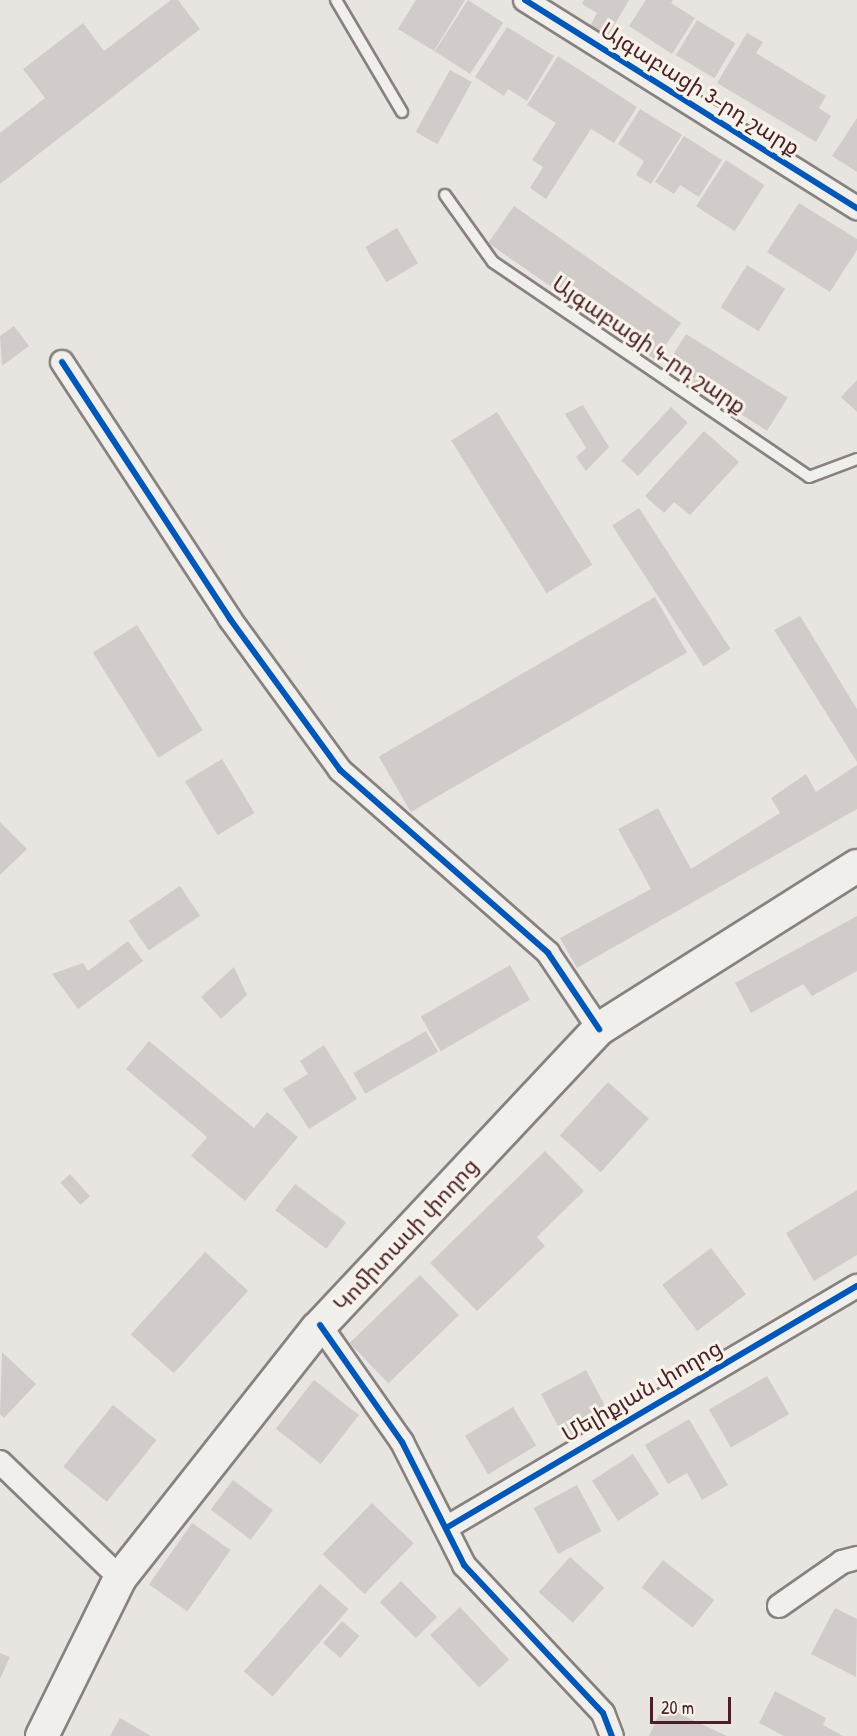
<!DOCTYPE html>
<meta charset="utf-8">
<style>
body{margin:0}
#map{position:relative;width:857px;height:1736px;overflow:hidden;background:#e8e5e0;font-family:"Patrick Hand","Noto Sans Armenian",sans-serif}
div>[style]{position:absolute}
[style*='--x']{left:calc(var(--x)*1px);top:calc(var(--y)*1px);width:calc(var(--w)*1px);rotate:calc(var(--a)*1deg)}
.building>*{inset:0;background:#d1ccc9;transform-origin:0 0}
.roads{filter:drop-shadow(2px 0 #898080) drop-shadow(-2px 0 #898080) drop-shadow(0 2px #898080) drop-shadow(0 -2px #898080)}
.lane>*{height:10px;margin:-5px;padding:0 5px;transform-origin:5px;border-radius:5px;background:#f0efeb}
.street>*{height:22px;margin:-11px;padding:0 11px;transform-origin:11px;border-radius:11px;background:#f0efeb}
.secondary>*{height:32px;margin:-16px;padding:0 16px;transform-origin:16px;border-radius:16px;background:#f0efeb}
.cycleway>*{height:6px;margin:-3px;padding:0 3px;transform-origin:3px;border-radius:3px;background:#0057b8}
span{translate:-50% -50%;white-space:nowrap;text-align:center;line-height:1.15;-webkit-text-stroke:6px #f7f3e8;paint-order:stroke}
.street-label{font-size:22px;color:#4a1f2b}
.scale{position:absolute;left:650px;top:1697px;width:81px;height:27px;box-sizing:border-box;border:3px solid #4a1f2b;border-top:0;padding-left:8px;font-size:18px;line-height:21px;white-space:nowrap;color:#4a1f2b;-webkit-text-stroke:4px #f7f3e8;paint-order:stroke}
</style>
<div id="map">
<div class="building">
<i style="clip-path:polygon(171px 0,178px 0,200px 29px,0 184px,0 133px,45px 98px,23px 69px,83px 23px,104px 51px)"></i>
<i style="clip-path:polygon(416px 0,465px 0,434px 51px,398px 29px)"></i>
<i style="left:468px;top:0;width:42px;height:61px;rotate:33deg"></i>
<i style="clip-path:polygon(584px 0,629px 0,608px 36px,590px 26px,597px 13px,582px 4px)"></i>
<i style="clip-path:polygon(646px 0,673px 0,671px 3px,695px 18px,672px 54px,629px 26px)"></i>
<i style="left:697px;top:20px;width:45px;height:41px;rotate:31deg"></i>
<i style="clip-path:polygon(507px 27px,554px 56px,527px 101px,508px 89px,504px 96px,475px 77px)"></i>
<i style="clip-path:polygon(747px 33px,763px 42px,756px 53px,826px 96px,819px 108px,831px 116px,816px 142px,717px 83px)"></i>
<i style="clip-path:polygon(558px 56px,637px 107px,614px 143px,591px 129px,546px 199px,530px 188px,543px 167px,532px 160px,556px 123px,527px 105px)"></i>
<i style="left:450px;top:70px;width:25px;height:71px;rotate:29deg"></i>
<i style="clip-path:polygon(640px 109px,682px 135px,651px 184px,636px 175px,644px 161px,618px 144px)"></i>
<i style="clip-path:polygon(857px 118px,857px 172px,832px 156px)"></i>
<i style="clip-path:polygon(684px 136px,722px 160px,699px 197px,680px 185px,674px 194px,655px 182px)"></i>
<i style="left:726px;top:160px;width:46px;height:55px;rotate:33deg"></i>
<i style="clip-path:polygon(799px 203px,857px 239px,857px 250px,830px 292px,767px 252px)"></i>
<i style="left:514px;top:206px;width:204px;height:45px;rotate:35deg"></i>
<i style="left:397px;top:228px;width:41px;height:37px;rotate:59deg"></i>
<i style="left:747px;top:265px;width:45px;height:50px;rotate:32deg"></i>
<i style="clip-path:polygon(14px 326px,29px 346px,2px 366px,0 336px)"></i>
<i style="left:686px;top:334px;width:120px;height:39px;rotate:32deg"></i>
<i style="clip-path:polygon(857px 380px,857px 412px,841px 397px)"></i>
<i style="clip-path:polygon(583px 405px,609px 447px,586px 471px,576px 457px,586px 448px,565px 414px)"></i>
<i style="left:671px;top:407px;width:23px;height:73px;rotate:43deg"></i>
<i style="left:497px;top:412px;width:180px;height:54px;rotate:58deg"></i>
<i style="clip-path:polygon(704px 431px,739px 462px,690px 515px,674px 502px,664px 513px,645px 496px)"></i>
<i style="left:639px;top:508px;width:168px;height:32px;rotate:57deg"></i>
<i style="left:655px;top:597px;width:64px;height:319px;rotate:60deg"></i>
<i style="clip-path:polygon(800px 616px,857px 709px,857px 762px,774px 630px)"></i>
<i style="left:137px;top:625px;width:124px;height:52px;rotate:58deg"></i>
<i style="left:222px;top:759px;width:63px;height:43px;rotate:59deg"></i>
<i style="clip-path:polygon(857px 765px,857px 809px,577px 968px,560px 938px,651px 889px,618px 829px,658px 808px,691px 869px,780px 813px,771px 798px,806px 774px,816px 792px)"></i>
<i style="clip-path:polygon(0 822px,27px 849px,0 875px)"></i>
<i style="left:180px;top:886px;width:36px;height:62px;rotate:56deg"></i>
<i style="clip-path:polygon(857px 916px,857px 971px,812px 996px,803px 984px,751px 1013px,735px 983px)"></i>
<i style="clip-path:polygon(128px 941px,143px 961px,78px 1009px,52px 974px,83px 963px,88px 971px)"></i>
<i style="left:510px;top:965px;width:40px;height:103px;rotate:60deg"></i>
<i style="clip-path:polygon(234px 967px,247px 995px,221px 1019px,201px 997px)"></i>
<i style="left:426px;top:1031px;width:24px;height:84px;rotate:60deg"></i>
<i style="clip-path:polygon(149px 1041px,254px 1128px,267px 1112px,298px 1137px,245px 1201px,191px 1156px,207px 1137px,126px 1069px)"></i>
<i style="clip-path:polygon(324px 1045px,357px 1099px,309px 1129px,283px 1089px,308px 1074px,300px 1061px)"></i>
<i style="left:608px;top:1082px;width:55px;height:72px;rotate:42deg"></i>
<i style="clip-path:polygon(545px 1151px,584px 1191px,537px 1237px,545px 1246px,477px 1311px,430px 1263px)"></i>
<i style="left:70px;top:1174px;width:30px;height:13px;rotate:48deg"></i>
<i style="left:295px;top:1184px;width:64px;height:33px;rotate:37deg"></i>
<i style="clip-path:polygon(857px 1190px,857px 1255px,814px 1281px,786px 1233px)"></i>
<i style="left:711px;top:1248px;width:58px;height:61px;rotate:53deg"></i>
<i style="left:205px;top:1252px;width:58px;height:111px;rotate:42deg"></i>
<i style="left:420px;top:1275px;width:56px;height:98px;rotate:46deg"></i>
<i style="clip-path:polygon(2px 1352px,36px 1384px,4px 1418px,0 1414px)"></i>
<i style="left:586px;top:1370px;width:55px;height:51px;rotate:62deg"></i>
<i style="left:767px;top:1376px;width:44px;height:67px;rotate:60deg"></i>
<i style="left:314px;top:1380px;width:57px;height:62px;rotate:38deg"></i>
<i style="left:113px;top:1405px;width:56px;height:79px;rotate:39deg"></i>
<i style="left:513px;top:1407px;width:45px;height:56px;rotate:59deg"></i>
<i style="clip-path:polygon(689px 1419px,728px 1485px,702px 1500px,687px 1473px,668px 1484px,645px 1445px)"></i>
<i style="left:633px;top:1454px;width:48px;height:49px;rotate:57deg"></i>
<i style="left:233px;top:1480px;width:50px;height:37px;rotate:37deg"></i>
<i style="left:577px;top:1485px;width:52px;height:49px;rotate:62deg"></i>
<i style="left:372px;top:1503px;width:58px;height:71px;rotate:44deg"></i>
<i style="left:192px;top:1523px;width:47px;height:75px;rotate:35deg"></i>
<i style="left:570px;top:1557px;width:46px;height:47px;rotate:42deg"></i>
<i style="left:663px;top:1560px;width:65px;height:35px;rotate:38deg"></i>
<i style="left:401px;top:1581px;width:51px;height:30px;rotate:45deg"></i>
<i style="left:320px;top:1584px;width:38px;height:116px;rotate:41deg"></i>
<i style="left:460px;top:1607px;width:72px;height:41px;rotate:47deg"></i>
<i style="clip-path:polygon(835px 1608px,857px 1619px,856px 1677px,811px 1654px)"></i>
<i style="left:342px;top:1621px;width:23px;height:29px;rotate:41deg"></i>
<i style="clip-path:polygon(0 1653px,10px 1657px,0 1679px)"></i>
<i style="clip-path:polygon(775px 1691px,826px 1718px,823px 1725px,843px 1736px,784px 1736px,759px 1723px)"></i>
<i style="clip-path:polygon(663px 1706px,727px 1736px,649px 1736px)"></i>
<i style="clip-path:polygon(120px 1718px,151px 1736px,110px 1736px)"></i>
</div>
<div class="roads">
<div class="lane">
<i style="--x:336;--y:0;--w:130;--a:59.5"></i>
<i style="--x:445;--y:195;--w:82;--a:54.4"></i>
<i style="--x:493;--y:262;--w:382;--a:34.2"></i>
<i style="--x:809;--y:477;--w:51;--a:-20.6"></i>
</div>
<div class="street">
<i style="--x:525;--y:0;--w:392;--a:32.1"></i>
<i style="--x:62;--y:362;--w:307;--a:56.8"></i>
<i style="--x:230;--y:619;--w:187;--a:53.9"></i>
<i style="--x:340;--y:770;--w:277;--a:41.3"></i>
<i style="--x:548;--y:953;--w:92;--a:56.1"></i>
<i style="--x:320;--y:1325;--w:143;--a:55"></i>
<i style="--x:402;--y:1442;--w:138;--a:63.2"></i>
<i style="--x:464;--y:1565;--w:203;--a:46.8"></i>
<i style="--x:603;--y:1713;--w:25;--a:69"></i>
<i style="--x:0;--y:1462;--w:167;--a:44"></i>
<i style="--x:446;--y:1528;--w:477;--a:-30.5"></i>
<i style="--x:779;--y:1606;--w:77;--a:-34.9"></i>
<i style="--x:842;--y:1562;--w:16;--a:-15"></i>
</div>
<div class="secondary">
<i style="--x:42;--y:1736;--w:176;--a:-63.7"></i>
<i style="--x:120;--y:1578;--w:318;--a:-51.7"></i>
<i style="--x:317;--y:1329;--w:412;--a:-46.8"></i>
<i style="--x:599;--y:1029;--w:305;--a:-32.3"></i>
</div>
</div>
<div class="cycleway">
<i style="--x:525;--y:0;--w:392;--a:32.1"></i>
<i style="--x:62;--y:362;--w:307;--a:56.8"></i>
<i style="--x:230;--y:619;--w:187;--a:53.9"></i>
<i style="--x:340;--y:770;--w:277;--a:41.3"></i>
<i style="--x:548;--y:953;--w:92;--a:56.1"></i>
<i style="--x:320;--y:1325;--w:143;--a:55"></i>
<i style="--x:402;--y:1442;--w:138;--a:63.2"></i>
<i style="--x:464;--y:1565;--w:203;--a:46.8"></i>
<i style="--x:603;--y:1713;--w:25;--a:69"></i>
<i style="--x:446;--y:1528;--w:477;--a:-30.5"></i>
</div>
<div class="street-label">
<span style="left:700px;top:89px;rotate:32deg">Այգաբացի 3-րդ շարք</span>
<span style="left:649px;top:345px;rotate:34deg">Այգաբացի 4-րդ շարք</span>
<span style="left:406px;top:1235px;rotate:-47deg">Կոմիտասի փողոց</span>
<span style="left:642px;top:1391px;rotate:-30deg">Մելիքյան փողոց</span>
</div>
<div class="scale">20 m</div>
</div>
